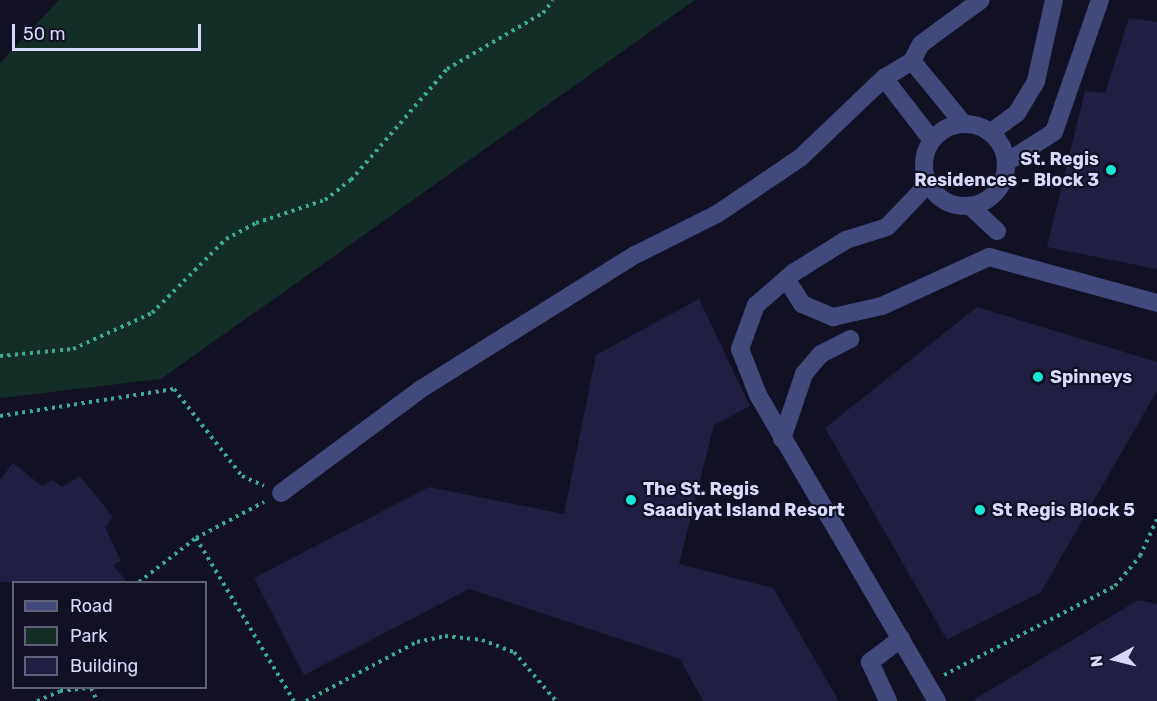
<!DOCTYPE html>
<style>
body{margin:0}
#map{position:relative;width:1157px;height:701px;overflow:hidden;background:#111123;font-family:Rubik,sans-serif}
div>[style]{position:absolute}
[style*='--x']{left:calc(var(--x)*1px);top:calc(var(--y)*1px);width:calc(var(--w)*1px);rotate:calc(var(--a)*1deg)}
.green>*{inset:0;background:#152d27}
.building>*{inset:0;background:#201f42}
.path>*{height:4px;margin-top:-2px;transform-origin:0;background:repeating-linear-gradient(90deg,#3caa90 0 3px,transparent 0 7.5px)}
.minor>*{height:18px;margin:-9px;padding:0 9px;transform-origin:9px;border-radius:9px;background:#41497d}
.minor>.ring{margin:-9px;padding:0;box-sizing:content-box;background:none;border:18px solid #41497d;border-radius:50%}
.dots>*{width:16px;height:16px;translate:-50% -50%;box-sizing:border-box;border:3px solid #111123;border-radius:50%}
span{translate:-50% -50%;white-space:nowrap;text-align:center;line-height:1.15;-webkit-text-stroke:4.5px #111123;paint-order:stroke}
.poi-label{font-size:18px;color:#d7d9fb;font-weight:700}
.right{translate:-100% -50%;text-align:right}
.left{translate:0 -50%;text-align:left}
.legend{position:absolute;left:12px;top:581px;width:195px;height:108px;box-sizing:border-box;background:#111123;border:2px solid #606179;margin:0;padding:8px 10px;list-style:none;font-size:18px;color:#d7d9fb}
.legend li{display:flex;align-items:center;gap:12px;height:30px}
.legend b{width:30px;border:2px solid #606179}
.north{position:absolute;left:1085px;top:629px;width:60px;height:60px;-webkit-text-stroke:4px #111123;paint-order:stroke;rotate:263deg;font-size:16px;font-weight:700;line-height:24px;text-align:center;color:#d7d9fb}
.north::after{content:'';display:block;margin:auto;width:21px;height:27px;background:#d7d9fb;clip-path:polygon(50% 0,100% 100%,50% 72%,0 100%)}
.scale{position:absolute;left:12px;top:24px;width:189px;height:27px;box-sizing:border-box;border:3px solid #d7d9fb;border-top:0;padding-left:8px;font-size:18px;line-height:21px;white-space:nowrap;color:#d7d9fb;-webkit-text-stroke:4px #111123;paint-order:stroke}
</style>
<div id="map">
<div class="green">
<i style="clip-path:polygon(59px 0,695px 0,161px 379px,0 398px,0 63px)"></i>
</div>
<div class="building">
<i style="clip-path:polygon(1129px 18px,1157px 22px,1157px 269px,1047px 247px,1085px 91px,1105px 93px)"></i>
<i style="clip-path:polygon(699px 299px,750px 406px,714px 425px,679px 564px,773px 588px,839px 701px,703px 701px,680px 659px,469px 589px,304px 675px,254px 578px,429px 487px,564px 514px,596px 355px)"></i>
<i style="clip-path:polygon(977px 307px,1157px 362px,1157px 391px,1041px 592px,947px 640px,825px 428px)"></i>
<i style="clip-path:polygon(13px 463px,42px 486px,53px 480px,62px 487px,80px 476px,113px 517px,105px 527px,121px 561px,113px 565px,127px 582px,0 582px,0 480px)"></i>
<i style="clip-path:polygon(1138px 600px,1157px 604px,1157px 701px,972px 701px)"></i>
</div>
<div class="path">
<i style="--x:0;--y:356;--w:73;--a:-5.5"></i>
<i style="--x:73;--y:349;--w:87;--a:-24.5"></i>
<i style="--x:152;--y:313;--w:105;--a:-45"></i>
<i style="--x:226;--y:239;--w:34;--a:-28"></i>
<i style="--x:256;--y:223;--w:73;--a:-18.4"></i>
<i style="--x:325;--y:200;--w:33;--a:-38"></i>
<i style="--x:351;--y:180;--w:147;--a:-49.1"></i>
<i style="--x:447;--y:69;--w:111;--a:-30.3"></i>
<i style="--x:543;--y:13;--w:16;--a:-52"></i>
<i style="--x:0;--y:416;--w:176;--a:-8.8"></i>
<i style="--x:174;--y:389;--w:110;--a:52"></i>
<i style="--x:242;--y:476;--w:24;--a:24"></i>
<i style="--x:196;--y:538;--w:190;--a:59"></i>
<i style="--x:139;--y:582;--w:72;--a:-37.7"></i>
<i style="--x:196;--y:538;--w:77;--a:-27.9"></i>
<i style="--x:944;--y:675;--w:193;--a:-27.5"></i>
<i style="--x:1115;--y:586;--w:39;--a:-50"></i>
<i style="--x:1140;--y:556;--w:41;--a:-65.3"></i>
<i style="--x:91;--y:688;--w:14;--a:65"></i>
<i style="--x:37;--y:701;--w:25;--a:-23"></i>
<i style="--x:60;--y:691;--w:30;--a:-6"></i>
<i style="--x:306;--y:701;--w:126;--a:-28"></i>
<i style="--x:417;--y:642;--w:29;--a:-12"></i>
<i style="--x:445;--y:636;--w:37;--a:6"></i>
<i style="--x:482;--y:640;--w:34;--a:21"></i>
<i style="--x:514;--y:652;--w:65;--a:49.4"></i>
</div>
<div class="minor">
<i style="--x:912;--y:61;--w:80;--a:50.6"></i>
<i style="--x:884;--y:78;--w:78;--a:52.3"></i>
<i class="ring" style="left:924px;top:124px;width:64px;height:64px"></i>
<i style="--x:991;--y:132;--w:32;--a:-36"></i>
<i style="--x:1017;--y:113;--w:37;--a:-59"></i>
<i style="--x:1036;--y:81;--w:83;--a:-77.5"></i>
<i style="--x:1007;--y:162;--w:56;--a:-32.6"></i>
<i style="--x:1054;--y:132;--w:140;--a:-70.8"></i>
<i style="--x:928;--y:184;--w:59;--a:133.6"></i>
<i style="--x:887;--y:227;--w:43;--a:162.4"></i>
<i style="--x:846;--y:240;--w:62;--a:148.1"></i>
<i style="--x:793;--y:273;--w:49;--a:139.1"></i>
<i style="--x:756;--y:305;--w:47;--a:110"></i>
<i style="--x:740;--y:349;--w:49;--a:68.6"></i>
<i style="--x:758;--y:395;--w:355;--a:59.7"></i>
<i style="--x:970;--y:206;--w:37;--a:43"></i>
<i style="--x:786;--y:279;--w:30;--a:57"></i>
<i style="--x:802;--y:304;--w:34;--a:23"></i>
<i style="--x:833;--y:317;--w:50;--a:-12.7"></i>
<i style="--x:882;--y:306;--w:118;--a:-24.6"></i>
<i style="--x:989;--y:257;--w:174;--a:15.3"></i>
<i style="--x:782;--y:439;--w:69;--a:-71.3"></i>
<i style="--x:804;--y:374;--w:26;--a:-50"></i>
<i style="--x:821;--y:354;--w:33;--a:-27"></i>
<i style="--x:281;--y:493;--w:174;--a:-36.6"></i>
<i style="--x:421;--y:389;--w:252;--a:-32.1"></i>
<i style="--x:635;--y:255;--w:92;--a:-26.6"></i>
<i style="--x:717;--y:214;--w:100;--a:-34"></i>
<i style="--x:800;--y:158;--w:116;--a:-43.6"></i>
<i style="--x:884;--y:78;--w:33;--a:-31"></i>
<i style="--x:912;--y:61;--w:19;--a:-62"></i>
<i style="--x:921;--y:44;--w:74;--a:-36.3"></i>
<i style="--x:888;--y:701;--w:43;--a:-114.8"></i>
<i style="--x:870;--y:662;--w:39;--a:-37"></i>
</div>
<div class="dots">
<i style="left:1111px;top:170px;background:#18e6d6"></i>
<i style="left:1038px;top:377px;background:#18e6d6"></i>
<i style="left:631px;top:500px;background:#18e6d6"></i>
<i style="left:980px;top:510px;background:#18e6d6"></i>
</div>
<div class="poi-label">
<span class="right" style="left:1099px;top:170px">St. Regis<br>Residences - Block 3</span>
<span class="left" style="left:1050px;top:377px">Spinneys</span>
<span class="left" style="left:643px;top:500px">The St. Regis<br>Saadiyat Island Resort</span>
<span class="left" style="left:992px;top:510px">St Regis Block 5</span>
</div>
<ul class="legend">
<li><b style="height:8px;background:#41497d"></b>Road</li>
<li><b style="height:16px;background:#152d27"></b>Park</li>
<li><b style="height:16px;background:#201f42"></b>Building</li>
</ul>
<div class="north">N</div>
<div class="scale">50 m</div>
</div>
